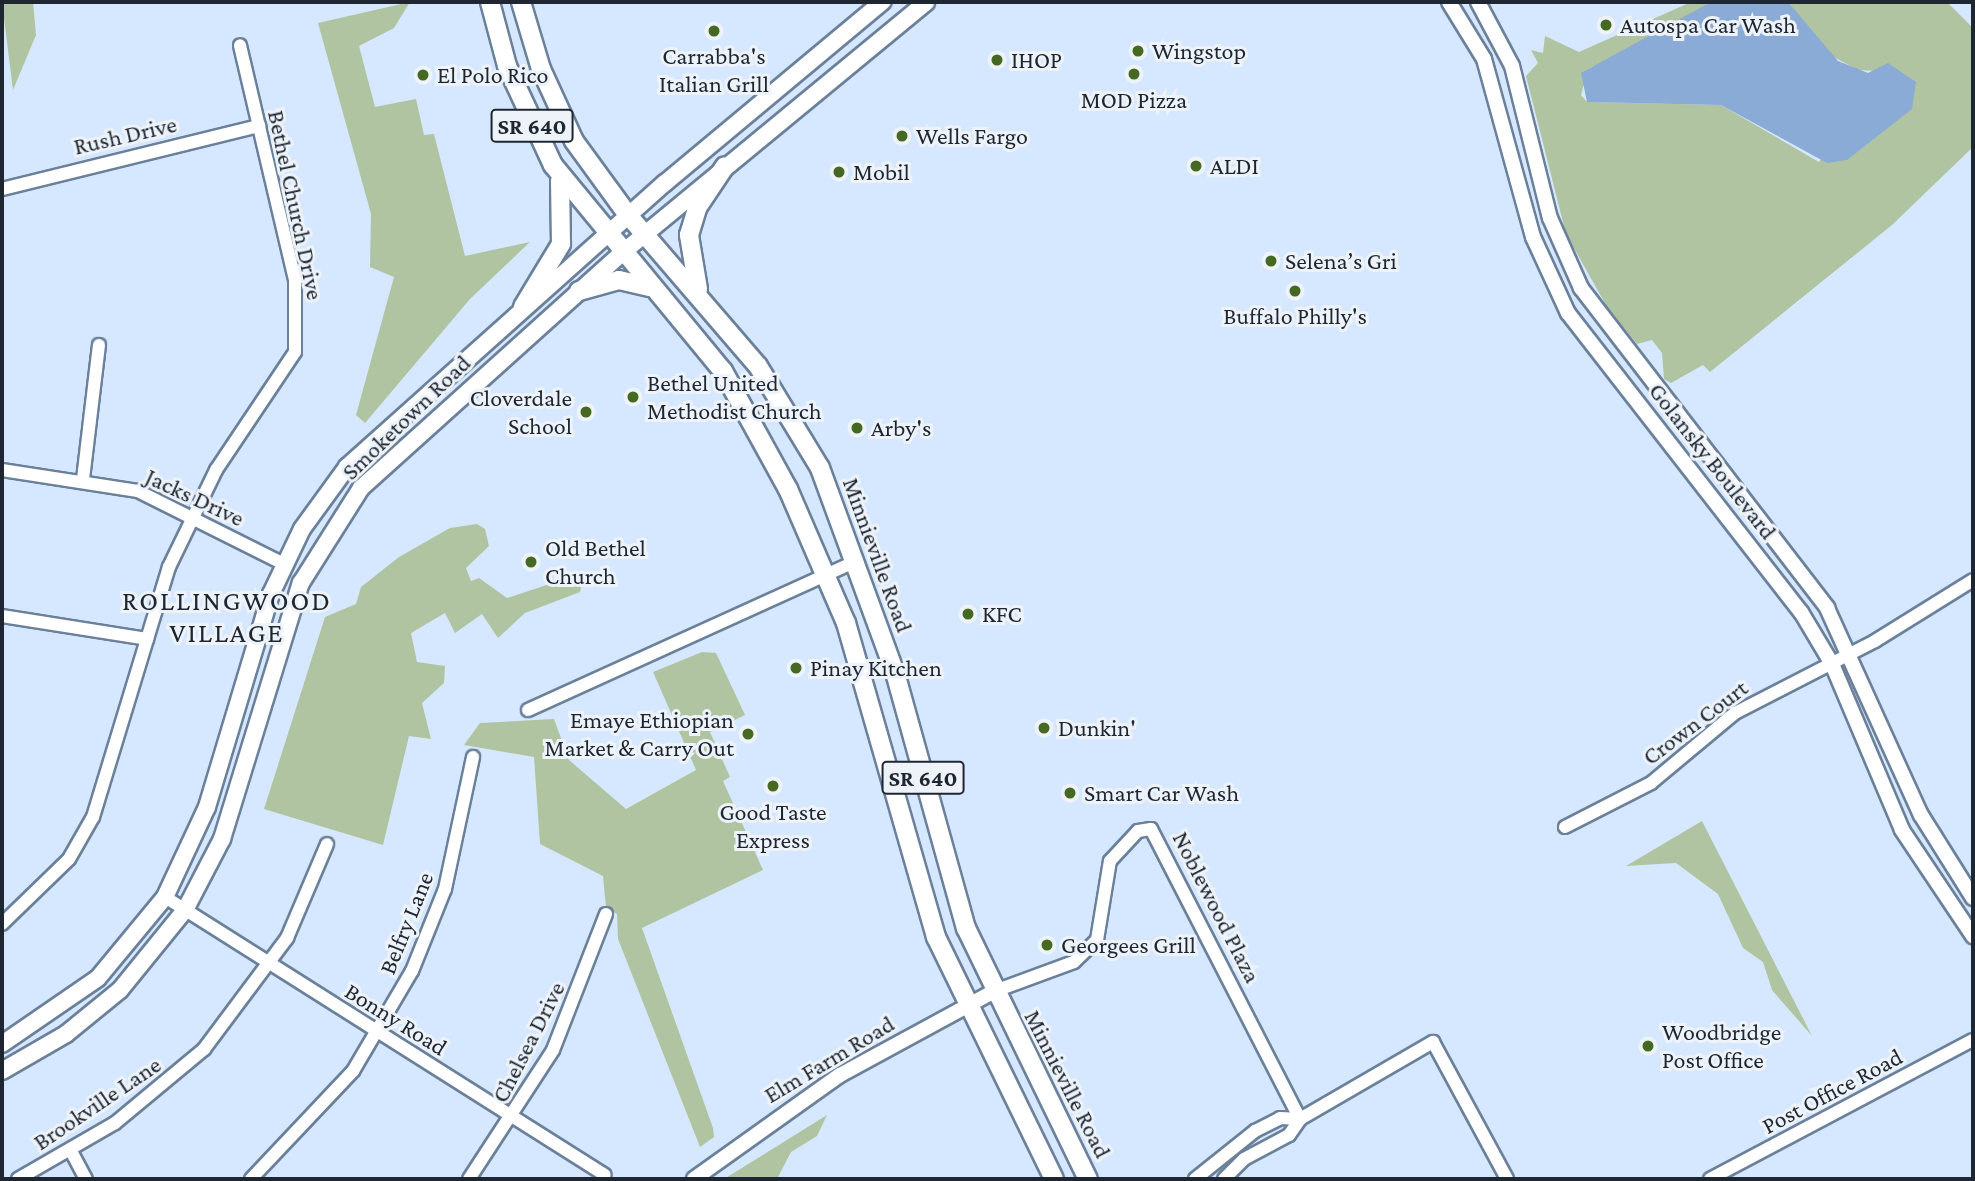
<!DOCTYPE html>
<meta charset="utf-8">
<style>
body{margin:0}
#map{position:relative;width:1975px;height:1181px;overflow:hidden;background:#d5e8ff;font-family:"Crimson Pro",serif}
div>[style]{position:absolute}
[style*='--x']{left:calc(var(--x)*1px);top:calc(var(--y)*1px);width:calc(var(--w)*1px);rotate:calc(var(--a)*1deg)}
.green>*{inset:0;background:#b0c4a1}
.water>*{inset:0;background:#89abd5}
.roads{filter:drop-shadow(2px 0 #6b809a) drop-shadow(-2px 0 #6b809a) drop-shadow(0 2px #6b809a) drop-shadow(0 -2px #6b809a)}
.minor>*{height:12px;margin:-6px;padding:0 6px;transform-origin:6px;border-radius:6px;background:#fff}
.tertiary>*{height:14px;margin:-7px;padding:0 7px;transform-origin:7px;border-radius:7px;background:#fff}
.secondary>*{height:16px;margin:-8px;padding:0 8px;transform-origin:8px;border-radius:8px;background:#fff}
.primary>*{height:18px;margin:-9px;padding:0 9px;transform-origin:9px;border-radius:9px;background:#fff}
.dots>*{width:19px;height:19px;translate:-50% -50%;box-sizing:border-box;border:4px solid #eef3f9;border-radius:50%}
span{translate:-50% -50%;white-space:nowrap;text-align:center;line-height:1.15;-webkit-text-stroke:6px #eef3f9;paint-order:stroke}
.shield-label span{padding:2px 5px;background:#eef3f9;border:2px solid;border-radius:5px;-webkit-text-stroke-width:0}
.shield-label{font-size:23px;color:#1d2631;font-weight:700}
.poi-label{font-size:24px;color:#1d2631}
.left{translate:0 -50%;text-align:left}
.right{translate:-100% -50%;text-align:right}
.street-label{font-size:24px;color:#1d2631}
.quarter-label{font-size:28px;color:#1d2631;letter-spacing:2px}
.frame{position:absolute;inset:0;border:4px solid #1d2631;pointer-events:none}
</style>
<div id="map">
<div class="green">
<i style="clip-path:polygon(2px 2px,33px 2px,36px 35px,13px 90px)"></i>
<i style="clip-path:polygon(410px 2px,394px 28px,359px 46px,375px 107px,416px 99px,424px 135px,434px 134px,465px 256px,530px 242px,470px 299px,365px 423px,356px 415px,394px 277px,370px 267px,371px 214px,318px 23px)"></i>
<i style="clip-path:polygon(1691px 2px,1711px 2px,1656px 37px,1588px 69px,1581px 95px,1587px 102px,1721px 105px,1819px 162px,1877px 71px,1858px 70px,1828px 54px,1788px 2px,1947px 2px,1973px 28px,1973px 147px,1892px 225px,1710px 372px,1703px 365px,1671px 383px,1664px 379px,1662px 353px,1652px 340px,1637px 344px,1606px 305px,1566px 234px,1526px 76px,1538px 63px,1531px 50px,1543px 53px,1545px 36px,1579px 52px)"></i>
<i style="clip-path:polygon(477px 524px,485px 529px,489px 546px,466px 568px,471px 581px,479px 578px,507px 598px,574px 576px,583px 579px,580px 592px,525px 613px,498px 638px,482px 614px,455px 633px,445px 613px,411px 633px,417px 662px,445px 666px,444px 683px,422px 703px,431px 739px,409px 736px,383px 845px,264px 809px,325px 617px,356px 604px,361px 587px,399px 557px,450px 528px)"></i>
<i style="clip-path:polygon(702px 652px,716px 653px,745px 715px,710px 732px,730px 777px,723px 781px,763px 870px,642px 928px,713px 1128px,714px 1137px,700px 1147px,618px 939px,617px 914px,606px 908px,603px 876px,540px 844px,534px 757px,464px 745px,480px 723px,554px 719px,569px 760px,626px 809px,696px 770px,653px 672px)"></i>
<i style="clip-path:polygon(1702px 821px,1812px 1036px,1772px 990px,1763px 962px,1743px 948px,1718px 894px,1676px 863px,1626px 866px)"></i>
<i style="clip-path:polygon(827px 1115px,817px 1136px,791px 1152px,777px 1179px,724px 1179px)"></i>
</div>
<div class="water">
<i style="clip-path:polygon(1711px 2px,1788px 2px,1838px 61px,1868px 73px,1888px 63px,1916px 82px,1912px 109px,1847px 160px,1827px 163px,1721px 105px,1587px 102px,1581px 73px)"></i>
</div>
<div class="roads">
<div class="minor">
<i style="--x:2;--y:189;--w:265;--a:-13.8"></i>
<i style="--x:2;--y:470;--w:138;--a:8.8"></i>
<i style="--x:138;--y:491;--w:163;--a:26.6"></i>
<i style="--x:83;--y:479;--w:135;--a:-83.2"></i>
<i style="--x:2;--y:616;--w:147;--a:9"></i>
<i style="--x:528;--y:710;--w:361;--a:-24.4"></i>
<i style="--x:1565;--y:827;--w:97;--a:-27.1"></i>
<i style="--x:1651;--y:783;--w:109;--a:-39.8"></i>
<i style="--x:1735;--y:713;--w:157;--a:-27.2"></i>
<i style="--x:1875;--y:641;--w:115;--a:-31.9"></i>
<i style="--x:165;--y:897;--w:520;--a:32.29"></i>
<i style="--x:2;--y:924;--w:93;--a:-44.1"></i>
<i style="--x:69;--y:859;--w:48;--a:-60.3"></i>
<i style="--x:93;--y:817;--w:261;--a:-73.1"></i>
<i style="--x:169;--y:567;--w:108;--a:-64.1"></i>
<i style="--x:216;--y:470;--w:142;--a:-56.2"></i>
<i style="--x:295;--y:352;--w:72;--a:-90"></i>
<i style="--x:295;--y:280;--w:241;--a:-103.2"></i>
<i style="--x:995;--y:991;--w:84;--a:-20.2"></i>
<i style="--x:1074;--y:962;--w:32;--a:-44"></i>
<i style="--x:1097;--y:940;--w:80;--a:-80.7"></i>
<i style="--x:1110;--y:861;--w:41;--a:-47"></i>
<i style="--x:1138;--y:831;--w:13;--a:-9"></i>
<i style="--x:1151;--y:829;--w:326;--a:62.8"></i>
<i style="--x:71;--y:1151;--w:32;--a:62"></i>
<i style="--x:18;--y:1179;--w:112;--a:-30"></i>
<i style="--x:115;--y:1123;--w:116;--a:-39.7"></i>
<i style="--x:204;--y:1049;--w:139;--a:-53.2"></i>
<i style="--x:287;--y:938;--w:102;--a:-66.9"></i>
<i style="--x:251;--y:1179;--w:149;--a:-46.6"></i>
<i style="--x:353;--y:1071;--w:116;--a:-59.5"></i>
<i style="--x:412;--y:971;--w:88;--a:-68.1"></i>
<i style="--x:445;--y:889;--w:135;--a:-78"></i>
<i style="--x:469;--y:1179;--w:154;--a:-56.9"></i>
<i style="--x:553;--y:1050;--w:146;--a:-68.7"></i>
<i style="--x:1195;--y:1179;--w:77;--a:-38.7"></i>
<i style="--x:1255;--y:1131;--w:28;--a:-27"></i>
<i style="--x:1280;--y:1118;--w:20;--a:3"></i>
<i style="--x:1300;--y:1119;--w:154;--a:-30.1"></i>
<i style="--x:1433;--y:1042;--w:156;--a:61.6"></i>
<i style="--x:1224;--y:1179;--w:28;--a:-45"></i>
<i style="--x:1244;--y:1159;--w:51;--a:-28.1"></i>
<i style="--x:1289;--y:1135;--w:19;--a:-55"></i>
<i style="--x:1710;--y:1179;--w:297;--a:-27.9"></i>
</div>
<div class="tertiary">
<i style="--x:1449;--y:2;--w:67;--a:58.4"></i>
<i style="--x:1484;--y:59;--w:185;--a:74.6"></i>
<i style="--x:1533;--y:237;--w:84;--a:65.3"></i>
<i style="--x:1568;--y:313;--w:379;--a:52.1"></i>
<i style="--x:1801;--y:612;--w:61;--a:59.2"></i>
<i style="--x:1832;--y:664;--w:180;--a:67.1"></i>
<i style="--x:1902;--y:830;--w:128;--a:56.2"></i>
<i style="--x:1478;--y:2;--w:72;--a:62"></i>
<i style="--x:1512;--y:66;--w:157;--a:76"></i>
<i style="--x:1550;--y:218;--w:77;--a:66.1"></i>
<i style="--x:1581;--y:288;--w:404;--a:52.4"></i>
<i style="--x:1827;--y:608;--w:227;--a:65.6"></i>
<i style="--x:1921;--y:815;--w:98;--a:57.9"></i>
<i style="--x:694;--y:1179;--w:179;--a:-35.5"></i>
<i style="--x:840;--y:1075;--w:176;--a:-28.5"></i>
</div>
<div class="secondary">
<i style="--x:2;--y:1044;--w:116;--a:-34.5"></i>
<i style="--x:98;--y:978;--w:105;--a:-50.4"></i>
<i style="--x:165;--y:897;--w:99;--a:-65"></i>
<i style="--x:207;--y:807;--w:222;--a:-73.3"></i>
<i style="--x:271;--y:594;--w:72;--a:-64.5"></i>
<i style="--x:302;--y:529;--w:77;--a:-54"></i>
<i style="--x:347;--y:467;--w:426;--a:-41.8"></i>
<i style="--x:665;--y:183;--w:283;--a:-39.8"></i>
<i style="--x:2;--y:1071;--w:74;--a:-30"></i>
<i style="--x:66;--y:1034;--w:70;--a:-39.2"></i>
<i style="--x:120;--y:990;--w:103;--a:-50.9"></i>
<i style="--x:185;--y:910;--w:80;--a:-62.5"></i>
<i style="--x:222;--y:839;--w:268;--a:-72.9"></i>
<i style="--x:301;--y:583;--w:112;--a:-57.7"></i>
<i style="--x:361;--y:488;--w:351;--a:-42"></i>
<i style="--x:622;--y:253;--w:394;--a:-39.5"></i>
</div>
<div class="primary">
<i style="--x:490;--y:2;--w:66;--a:75.1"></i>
<i style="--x:507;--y:66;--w:109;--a:65.1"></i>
<i style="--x:553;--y:165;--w:267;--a:50.5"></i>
<i style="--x:723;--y:371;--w:135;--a:61.2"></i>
<i style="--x:788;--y:489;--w:146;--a:66.6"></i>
<i style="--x:846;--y:623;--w:327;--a:74"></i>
<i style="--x:936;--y:937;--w:269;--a:64"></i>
<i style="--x:521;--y:2;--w:70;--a:73.4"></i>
<i style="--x:541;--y:69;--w:79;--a:65.4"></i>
<i style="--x:574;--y:141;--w:92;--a:53.9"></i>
<i style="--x:628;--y:215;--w:199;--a:49.3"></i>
<i style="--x:758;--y:366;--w:119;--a:58.7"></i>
<i style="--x:820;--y:468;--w:221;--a:69.9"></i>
<i style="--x:896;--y:676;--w:262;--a:74.5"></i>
<i style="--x:966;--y:928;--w:279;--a:64.1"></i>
<i style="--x:698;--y:289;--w:55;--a:-99.5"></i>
<i style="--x:689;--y:235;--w:28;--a:-73"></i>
<i style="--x:697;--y:208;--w:50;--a:-56.3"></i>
<i style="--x:579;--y:291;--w:41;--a:-15.4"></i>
<i style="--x:619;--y:280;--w:31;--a:13"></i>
<i style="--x:523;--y:307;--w:74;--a:-58.9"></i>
<i style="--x:561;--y:244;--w:63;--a:-90.9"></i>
</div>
</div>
<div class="dots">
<i style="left:1606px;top:25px;background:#466921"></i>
<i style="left:714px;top:31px;background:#466921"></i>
<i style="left:1138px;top:51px;background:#466921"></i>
<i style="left:997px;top:60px;background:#466921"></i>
<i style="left:1134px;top:74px;background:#466921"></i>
<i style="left:423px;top:75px;background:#466921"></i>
<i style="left:902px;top:136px;background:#466921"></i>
<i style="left:1196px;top:166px;background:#466921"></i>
<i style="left:839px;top:172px;background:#466921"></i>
<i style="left:1271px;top:261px;background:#466921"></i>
<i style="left:1295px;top:291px;background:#466921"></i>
<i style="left:633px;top:397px;background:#466921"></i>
<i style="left:586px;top:412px;background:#466921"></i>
<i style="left:857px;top:428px;background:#466921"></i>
<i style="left:531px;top:562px;background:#466921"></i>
<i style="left:968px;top:614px;background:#466921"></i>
<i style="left:796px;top:668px;background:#466921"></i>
<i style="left:1044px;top:728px;background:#466921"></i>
<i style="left:748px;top:734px;background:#466921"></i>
<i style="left:773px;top:786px;background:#466921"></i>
<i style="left:1070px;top:793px;background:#466921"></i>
<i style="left:1047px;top:945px;background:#466921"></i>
<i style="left:1648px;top:1046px;background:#466921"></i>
</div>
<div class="shield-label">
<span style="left:532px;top:126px">SR 640</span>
<span style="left:923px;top:778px">SR 640</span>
</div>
<div class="poi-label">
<span class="left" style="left:1620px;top:25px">Autospa Car Wash</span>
<span class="left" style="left:1152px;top:51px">Wingstop</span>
<span style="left:714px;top:70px">Carrabba's<br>Italian Grill</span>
<span class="left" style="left:1011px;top:60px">IHOP</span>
<span class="left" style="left:437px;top:75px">El Polo Rico</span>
<span style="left:1134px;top:100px">MOD Pizza</span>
<span class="left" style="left:916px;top:136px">Wells Fargo</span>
<span class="left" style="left:1210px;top:166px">ALDI</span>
<span class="left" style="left:853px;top:172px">Mobil</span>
<span class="left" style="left:1285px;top:261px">Selena’s Gri</span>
<span style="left:1295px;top:316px">Buffalo Philly's</span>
<span class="left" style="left:647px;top:397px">Bethel United<br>Methodist Church</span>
<span class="right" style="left:572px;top:412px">Cloverdale<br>School</span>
<span class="left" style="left:871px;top:428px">Arby's</span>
<span class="left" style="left:545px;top:562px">Old Bethel<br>Church</span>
<span class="left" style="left:982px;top:614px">KFC</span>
<span class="left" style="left:810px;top:668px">Pinay Kitchen</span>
<span class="right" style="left:734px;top:734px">Emaye Ethiopian<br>Market &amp; Carry Out</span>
<span class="left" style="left:1058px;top:728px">Dunkin'</span>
<span class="left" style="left:1084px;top:793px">Smart Car Wash</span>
<span style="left:773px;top:826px">Good Taste<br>Express</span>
<span class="left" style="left:1061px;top:945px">Georgees Grill</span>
<span class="left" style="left:1662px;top:1046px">Woodbridge<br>Post Office</span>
</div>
<div class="street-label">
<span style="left:125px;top:135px;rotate:-13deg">Rush Drive</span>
<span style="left:296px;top:205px;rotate:78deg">Bethel Church Drive</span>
<span style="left:406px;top:417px;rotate:-44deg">Smoketown Road</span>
<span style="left:1713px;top:461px;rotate:52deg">Golansky Boulevard</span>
<span style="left:195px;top:497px;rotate:25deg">Jacks Drive</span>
<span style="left:878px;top:555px;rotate:70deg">Minnieville Road</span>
<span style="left:1695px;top:722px;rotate:-37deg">Crown Court</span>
<span style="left:1217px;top:907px;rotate:63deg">Noblewood Plaza</span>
<span style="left:406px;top:923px;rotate:-68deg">Belfry Lane</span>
<span style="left:396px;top:1019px;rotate:32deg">Bonny Road</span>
<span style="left:528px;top:1042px;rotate:-63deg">Chelsea Drive</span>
<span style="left:829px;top:1059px;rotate:-31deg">Elm Farm Road</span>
<span style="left:1068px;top:1084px;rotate:63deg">Minnieville Road</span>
<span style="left:1832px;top:1091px;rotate:-28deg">Post Office Road</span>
<span style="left:97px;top:1103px;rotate:-34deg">Brookville Lane</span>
</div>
<div class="quarter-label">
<span style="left:227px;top:617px">ROLLINGWOOD<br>VILLAGE</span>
</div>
<div class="frame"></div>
</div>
